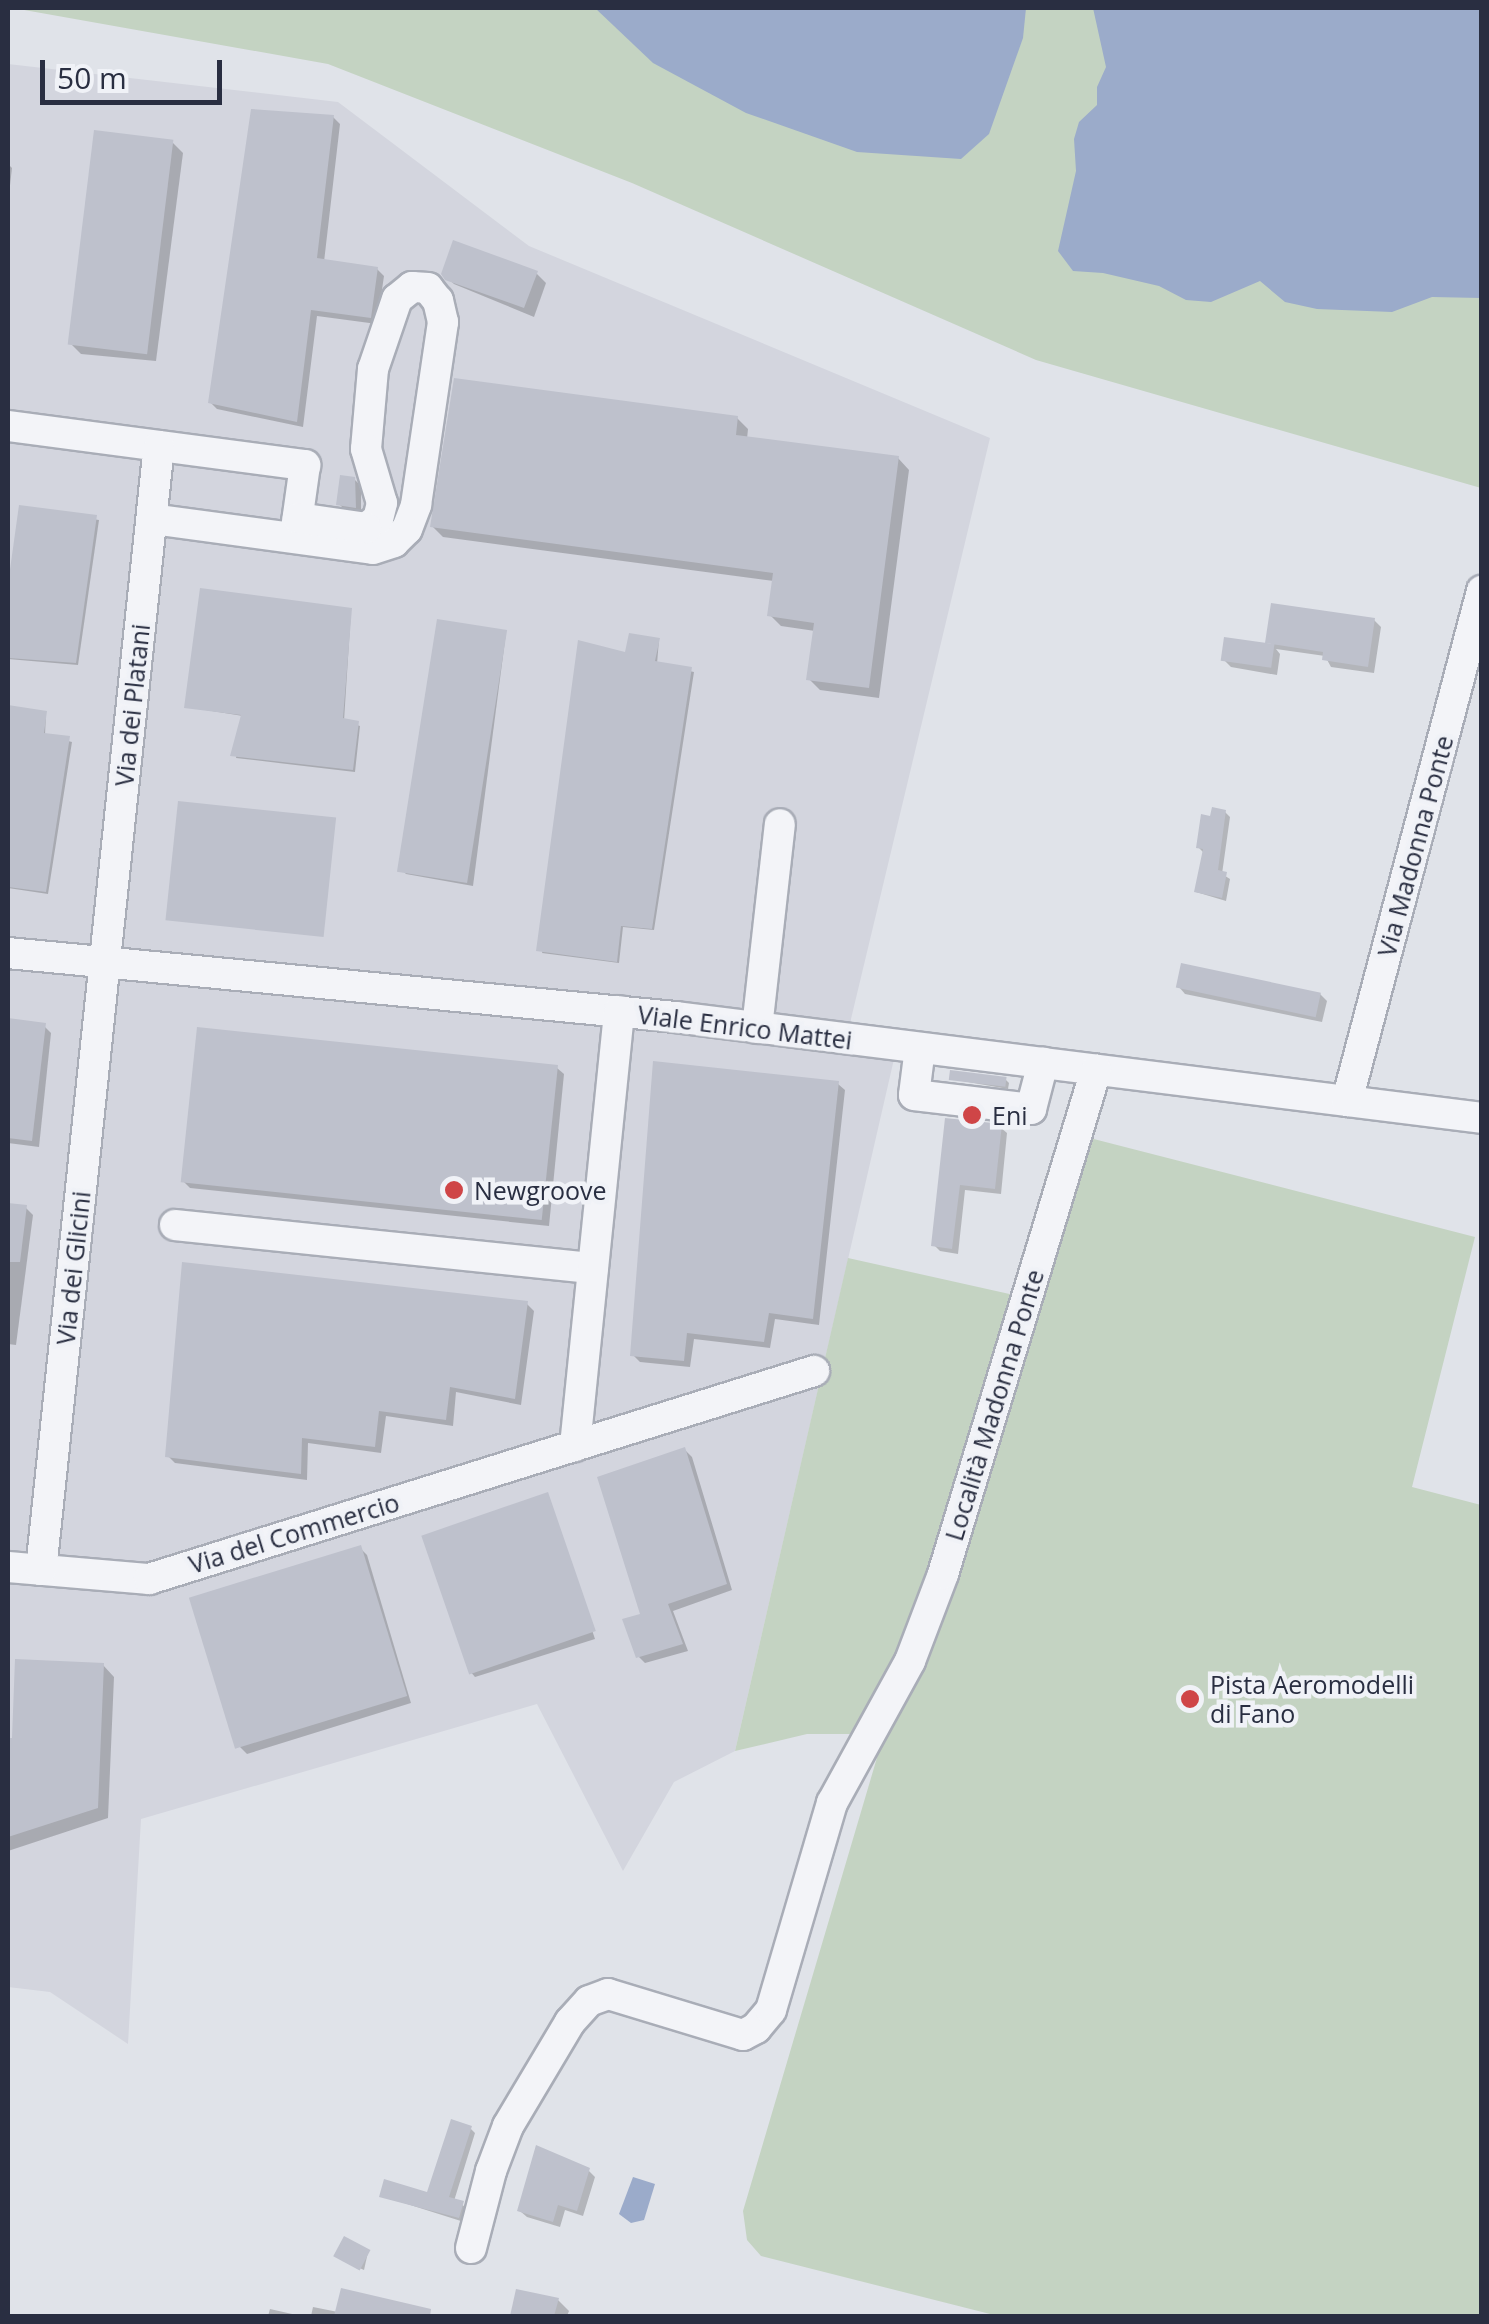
<!DOCTYPE html>
<meta charset="utf-8">
<style>
body{margin:0}
#map{position:relative;width:1489px;height:2324px;overflow:hidden;background:#e0e3e9;font-family:"Open Sans",sans-serif}
div>[style]{position:absolute}
[style*='--x']{left:calc(var(--x)*1px);top:calc(var(--y)*1px);width:calc(var(--w)*1px);rotate:calc(var(--a)*1deg)}
.built>*{inset:0;background:#d3d5de}
.green>*{inset:0;background:#c4d3c2}
.water>*{inset:0;background:#9babca}
.shadow>*{inset:0;background:#0003}
.building>*{inset:0;background:#bec1cc;transform-origin:0 0}
.roads{filter:drop-shadow(2px 0 #a9adb7) drop-shadow(-2px 0 #a9adb7) drop-shadow(0 2px #a9adb7) drop-shadow(0 -2px #a9adb7)}
.minor>*{height:30px;margin:-15px;padding:0 15px;transform-origin:15px;border-radius:15px;background:#f3f4f8}
.dots>*{width:28px;height:28px;translate:-50% -50%;box-sizing:border-box;border:5px solid #f0f2f7;border-radius:50%}
span{translate:-50% -50%;white-space:nowrap;text-align:center;line-height:1.15;-webkit-text-stroke:9px #f0f2f7;paint-order:stroke}
.street-label{font-size:25px;color:#292e41}
.poi-label{font-size:25px;color:#292e41}
.left{translate:0 -50%;text-align:left}
.frame{position:absolute;inset:0;border:10px solid #292e41;pointer-events:none}
.scale{position:absolute;left:40px;top:60px;width:182px;height:45px;box-sizing:border-box;border:5px solid #292e41;border-top:0;padding-left:12px;font-size:30px;line-height:35px;white-space:nowrap;color:#292e41;-webkit-text-stroke:8px #f0f2f7;paint-order:stroke}
</style>
<div id="map">
<div class="built">
<i style="clip-path:polygon(8px 64px,338px 102px,529px 246px,990px 438px,851px 1019px,847px 1052px,894px 1059px,735px 1751px,674px 1782px,623px 1871px,537px 1704px,141px 1819px,128px 2044px,50px 1992px,8px 1987px)"></i>
</div>
<div class="green">
<i style="clip-path:polygon(13px 8px,1481px 8px,1481px 488px,1036px 360px,632px 183px,328px 64px)"></i>
<i style="clip-path:polygon(1082px 1136px,1475px 1237px,1412px 1487px,1481px 1505px,1481px 2316px,998px 2316px,761px 2256px,747px 2240px,743px 2211px,884px 1734px,807px 1734px,735px 1751px,848px 1258px,1014px 1295px)"></i>
</div>
<div class="water">
<i style="clip-path:polygon(595px 8px,1026px 8px,1023px 38px,989px 134px,961px 159px,857px 152px,746px 113px,653px 63px)"></i>
<i style="clip-path:polygon(1093px 8px,1481px 8px,1481px 298px,1432px 297px,1392px 312px,1317px 309px,1285px 302px,1260px 281px,1211px 302px,1186px 300px,1159px 286px,1103px 273px,1073px 271px,1058px 251px,1076px 171px,1074px 139px,1079px 122px,1097px 105px,1097px 87px,1106px 67px)"></i>
<i style="clip-path:polygon(633px 2177px,655px 2184px,644px 2220px,631px 2223px,619px 2214px)"></i>
</div>
<div class="shadow">
<i style="clip-path:polygon(333px 117px,340px 124px,324px 262px,377px 269px,384px 276px,377px 324px,317px 316px,303px 427px,217px 409px,210px 402px)"></i>
<i style="clip-path:polygon(172px 142px,183px 153px,156px 361px,81px 354px,70px 343px)"></i>
<i style="clip-path:polygon(8px 164px,12px 168px,8px 203px)"></i>
<i style="clip-path:polygon(536px 273px,546px 283px,534px 317px,454px 284px,443px 274px)"></i>
<i style="clip-path:polygon(737px 418px,748px 429px,747px 439px,898px 458px,909px 470px,879px 698px,820px 690px,809px 679px,815px 631px,781px 626px,770px 615px,774px 581px,443px 537px,432px 526px)"></i>
<i style="clip-path:polygon(354px 479px,361px 486px,361px 513px,346px 511px,339px 504px)"></i>
<i style="clip-path:polygon(21px 508px,99px 520px,78px 665px,8px 659px,8px 602px)"></i>
<i style="clip-path:polygon(1273px 606px,1374px 620px,1381px 627px,1374px 673px,1331px 667px,1325px 656px,1276px 649px,1280px 654px,1277px 675px,1231px 667px,1224px 660px,1272px 647px)"></i>
<i style="clip-path:polygon(351px 611px,344px 721px,360px 726px,355px 772px,236px 758px,243px 716px,187px 707px)"></i>
<i style="clip-path:polygon(506px 633px,473px 886px,406px 874px,403px 871px)"></i>
<i style="clip-path:polygon(659px 640px,657px 664px,694px 672px,654px 930px,623px 927px,619px 963px,542px 953px,627px 656px)"></i>
<i style="clip-path:polygon(8px 708px,46px 714px,45px 735px,72px 742px,48px 894px,8px 888px)"></i>
<i style="clip-path:polygon(1225px 812px,1230px 817px,1222px 874px,1230px 879px,1226px 901px,1196px 892px,1204px 853px,1199px 848px)"></i>
<i style="clip-path:polygon(334px 820px,322px 935px,171px 920px)"></i>
<i style="clip-path:polygon(1179px 987px,1320px 994px,1327px 1001px,1322px 1022px,1185px 994px)"></i>
<i style="clip-path:polygon(8px 1021px,44px 1026px,51px 1033px,39px 1147px,8px 1143px)"></i>
<i style="clip-path:polygon(557px 1068px,564px 1074px,549px 1226px,190px 1188px,183px 1181px)"></i>
<i style="clip-path:polygon(951px 1079px,1006px 1080px,1009px 1083px,1008px 1089px)"></i>
<i style="clip-path:polygon(838px 1084px,845px 1090px,819px 1325px,775px 1319px,770px 1348px,694px 1339px,690px 1367px,640px 1362px,633px 1355px)"></i>
<i style="clip-path:polygon(947px 1120px,1000px 1127px,1007px 1133px,1001px 1194px,965px 1190px,958px 1254px,940px 1251px,934px 1245px)"></i>
<i style="clip-path:polygon(8px 1205px,26px 1208px,33px 1215px,16px 1345px,8px 1344px)"></i>
<i style="clip-path:polygon(527px 1304px,534px 1311px,521px 1405px,456px 1392px,453px 1426px,386px 1416px,381px 1453px,308px 1443px,307px 1480px,175px 1463px,168px 1456px)"></i>
<i style="clip-path:polygon(685px 1450px,692px 1457px,732px 1590px,673px 1611px,688px 1651px,645px 1663px,638px 1656px,643px 1616px)"></i>
<i style="clip-path:polygon(547px 1494px,595px 1639px,475px 1677px,469px 1670px)"></i>
<i style="clip-path:polygon(360px 1548px,367px 1555px,411px 1703px,247px 1754px,240px 1747px)"></i>
<i style="clip-path:polygon(103px 1665px,114px 1677px,108px 1818px,8px 1851px,8px 1740px,14px 1741px)"></i>
<i style="clip-path:polygon(470px 2128px,475px 2133px,454px 2201px,468px 2208px,464px 2222px,382px 2196px,429px 2195px)"></i>
<i style="clip-path:polygon(588px 2170px,595px 2177px,583px 2216px,565px 2210px,560px 2227px,527px 2217px,520px 2211px)"></i>
<i style="clip-path:polygon(368px 2252px,364px 2270px,340px 2259px)"></i>
<i style="clip-path:polygon(518px 2292px,558px 2300px,569px 2311px,567px 2316px,512px 2316px)"></i>
<i style="clip-path:polygon(313px 2307px,338px 2312px,406px 2308px,403px 2316px,311px 2316px)"></i>
<i style="clip-path:polygon(270px 2309px,301px 2316px,268px 2316px)"></i>
</div>
<div class="building">
<i style="clip-path:polygon(251px 109px,334px 115px,317px 258px,378px 267px,371px 318px,311px 310px,297px 422px,208px 403px)"></i>
<i style="left:94px;top:130px;width:80px;height:216px;rotate:7deg"></i>
<i style="clip-path:polygon(453px 240px,538px 271px,524px 308px,445px 280px,441px 274px)"></i>
<i style="clip-path:polygon(454px 378px,738px 416px,736px 435px,899px 456px,869px 688px,806px 680px,814px 623px,767px 616px,773px 573px,430px 527px)"></i>
<i style="clip-path:polygon(340px 475px,355px 477px,356px 508px,336px 505px)"></i>
<i style="clip-path:polygon(19px 505px,97px 515px,76px 663px,8px 658px,8px 584px)"></i>
<i style="clip-path:polygon(200px 588px,352px 608px,343px 718px,359px 721px,353px 770px,230px 756px,241px 715px,184px 708px)"></i>
<i style="clip-path:polygon(1271px 603px,1375px 618px,1368px 667px,1322px 660px,1323px 652px,1265px 643px)"></i>
<i style="left:437px;top:619px;width:71px;height:256px;rotate:9deg"></i>
<i style="clip-path:polygon(629px 633px,660px 638px,655px 661px,692px 667px,652px 929px,621px 926px,617px 962px,536px 951px,578px 640px,625px 652px)"></i>
<i style="left:1224px;top:637px;width:51px;height:24px;rotate:8deg"></i>
<i style="clip-path:polygon(8px 705px,47px 711px,44px 733px,70px 736px,46px 892px,8px 887px)"></i>
<i style="left:178px;top:801px;width:159px;height:120px;rotate:6deg"></i>
<i style="clip-path:polygon(1212px 807px,1226px 810px,1218px 870px,1227px 872px,1222px 898px,1194px 892px,1203px 849px,1196px 848px,1201px 814px,1210px 816px)"></i>
<i style="left:1181px;top:963px;width:143px;height:25px;rotate:12deg"></i>
<i style="clip-path:polygon(8px 1018px,46px 1023px,32px 1141px,8px 1138px)"></i>
<i style="left:197px;top:1027px;width:363px;height:156px;rotate:6deg"></i>
<i style="clip-path:polygon(653px 1061px,839px 1081px,813px 1319px,769px 1313px,764px 1342px,687px 1333px,684px 1361px,630px 1356px)"></i>
<i style="left:950px;top:1070px;width:57px;height:10px;rotate:7deg"></i>
<i style="clip-path:polygon(945px 1118px,1002px 1124px,995px 1189px,960px 1185px,952px 1249px,931px 1246px)"></i>
<i style="clip-path:polygon(8px 1203px,27px 1205px,20px 1262px,8px 1262px)"></i>
<i style="clip-path:polygon(182px 1262px,528px 1301px,515px 1399px,450px 1387px,446px 1420px,379px 1411px,375px 1447px,302px 1438px,301px 1474px,165px 1457px)"></i>
<i style="clip-path:polygon(685px 1447px,727px 1584px,668px 1604px,683px 1644px,636px 1658px,622px 1619px,640px 1614px,597px 1477px)"></i>
<i style="left:548px;top:1492px;width:147px;height:134px;rotate:71deg"></i>
<i style="left:361px;top:1545px;width:158px;height:180px;rotate:73deg"></i>
<i style="clip-path:polygon(15px 1659px,104px 1663px,98px 1808px,8px 1837px,8px 1738px,12px 1738px)"></i>
<i style="clip-path:polygon(451px 2119px,472px 2126px,449px 2197px,464px 2201px,459px 2218px,379px 2197px,384px 2179px,427px 2192px)"></i>
<i style="clip-path:polygon(536px 2145px,590px 2168px,577px 2211px,558px 2205px,553px 2222px,517px 2211px)"></i>
<i style="left:344px;top:2236px;width:30px;height:23px;rotate:28deg"></i>
<i style="clip-path:polygon(341px 2288px,431px 2309px,430px 2316px,334px 2316px)"></i>
<i style="clip-path:polygon(516px 2289px,559px 2298px,554px 2316px,510px 2316px)"></i>
</div>
<div class="roads">
<div class="minor">
<i style="--x:8;--y:426;--w:300;--a:7.5"></i>
<i style="--x:305;--y:465;--w:72;--a:98"></i>
<i style="--x:152;--y:519;--w:223;--a:7.7"></i>
<i style="--x:373;--y:549;--w:22;--a:-18"></i>
<i style="--x:394;--y:542;--w:18;--a:-45"></i>
<i style="--x:407;--y:529;--w:26;--a:-69"></i>
<i style="--x:416;--y:505;--w:185;--a:-81.6"></i>
<i style="--x:443;--y:322;--w:22;--a:-103"></i>
<i style="--x:438;--y:301;--w:16;--a:-128"></i>
<i style="--x:428;--y:288;--w:16;--a:-176"></i>
<i style="--x:412;--y:287;--w:19;--a:141"></i>
<i style="--x:397;--y:299;--w:74;--a:108.9"></i>
<i style="--x:373;--y:369;--w:80;--a:95"></i>
<i style="--x:366;--y:449;--w:56;--a:73.5"></i>
<i style="--x:382;--y:503;--w:16;--a:104"></i>
<i style="--x:378;--y:519;--w:15;--a:143"></i>
<i style="--x:366;--y:528;--w:69;--a:-171.6"></i>
<i style="--x:8;--y:953;--w:670;--a:5.48"></i>
<i style="--x:675;--y:1017;--w:813;--a:7.13"></i>
<i style="--x:757;--y:1028;--w:205;--a:-83.6"></i>
<i style="--x:920;--y:1048;--w:47;--a:97.3"></i>
<i style="--x:914;--y:1095;--w:118;--a:6.8"></i>
<i style="--x:1031;--y:1109;--w:48;--a:-75.4"></i>
<i style="--x:1347;--y:1101;--w:528;--a:-75.17"></i>
<i style="--x:175;--y:1225;--w:420;--a:5.9"></i>
<i style="--x:575;--y:1446;--w:437;--a:-84.2"></i>
<i style="--x:8;--y:1567;--w:142;--a:4.9"></i>
<i style="--x:149;--y:1579;--w:697;--a:-17.37"></i>
<i style="--x:41;--y:1570;--w:1130;--a:-84.01"></i>
<i style="--x:471;--y:2248;--w:80;--a:-75.4"></i>
<i style="--x:491;--y:2171;--w:48;--a:-69.3"></i>
<i style="--x:508;--y:2126;--w:121;--a:-59.2"></i>
<i style="--x:570;--y:2022;--w:28;--a:-48"></i>
<i style="--x:589;--y:2001;--w:20;--a:-20"></i>
<i style="--x:608;--y:1994;--w:141;--a:16.9"></i>
<i style="--x:743;--y:2035;--w:15;--a:-28"></i>
<i style="--x:756;--y:2028;--w:23;--a:-50"></i>
<i style="--x:771;--y:2010;--w:216;--a:-73.6"></i>
<i style="--x:832;--y:1803;--w:162;--a:-61.2"></i>
<i style="--x:910;--y:1661;--w:93;--a:-69.2"></i>
<i style="--x:943;--y:1574;--w:527;--a:-73.11"></i>
</div>
</div>
<div class="dots">
<i style="left:972px;top:1115px;background:#cf4547"></i>
<i style="left:454px;top:1190px;background:#cf4547"></i>
<i style="left:1190px;top:1699px;background:#cf4547"></i>
</div>
<div class="street-label">
<span style="left:132px;top:705px;rotate:-84deg">Via dei Platani</span>
<span style="left:1415px;top:846px;rotate:-75deg">Via Madonna Ponte</span>
<span style="left:745px;top:1027px;rotate:7deg">Viale Enrico Mattei</span>
<span style="left:73px;top:1268px;rotate:-84deg">Via dei Glicini</span>
<span style="left:994px;top:1405px;rotate:-73deg">Località Madonna Ponte</span>
<span style="left:294px;top:1533px;rotate:-17deg">Via del Commercio</span>
</div>
<div class="poi-label">
<span class="left" style="left:992px;top:1115px">Eni</span>
<span class="left" style="left:474px;top:1190px">Newgroove</span>
<span class="left" style="left:1210px;top:1699px">Pista Aeromodelli<br>di Fano</span>
</div>
<div class="frame"></div>
<div class="scale">50 m</div>
</div>
